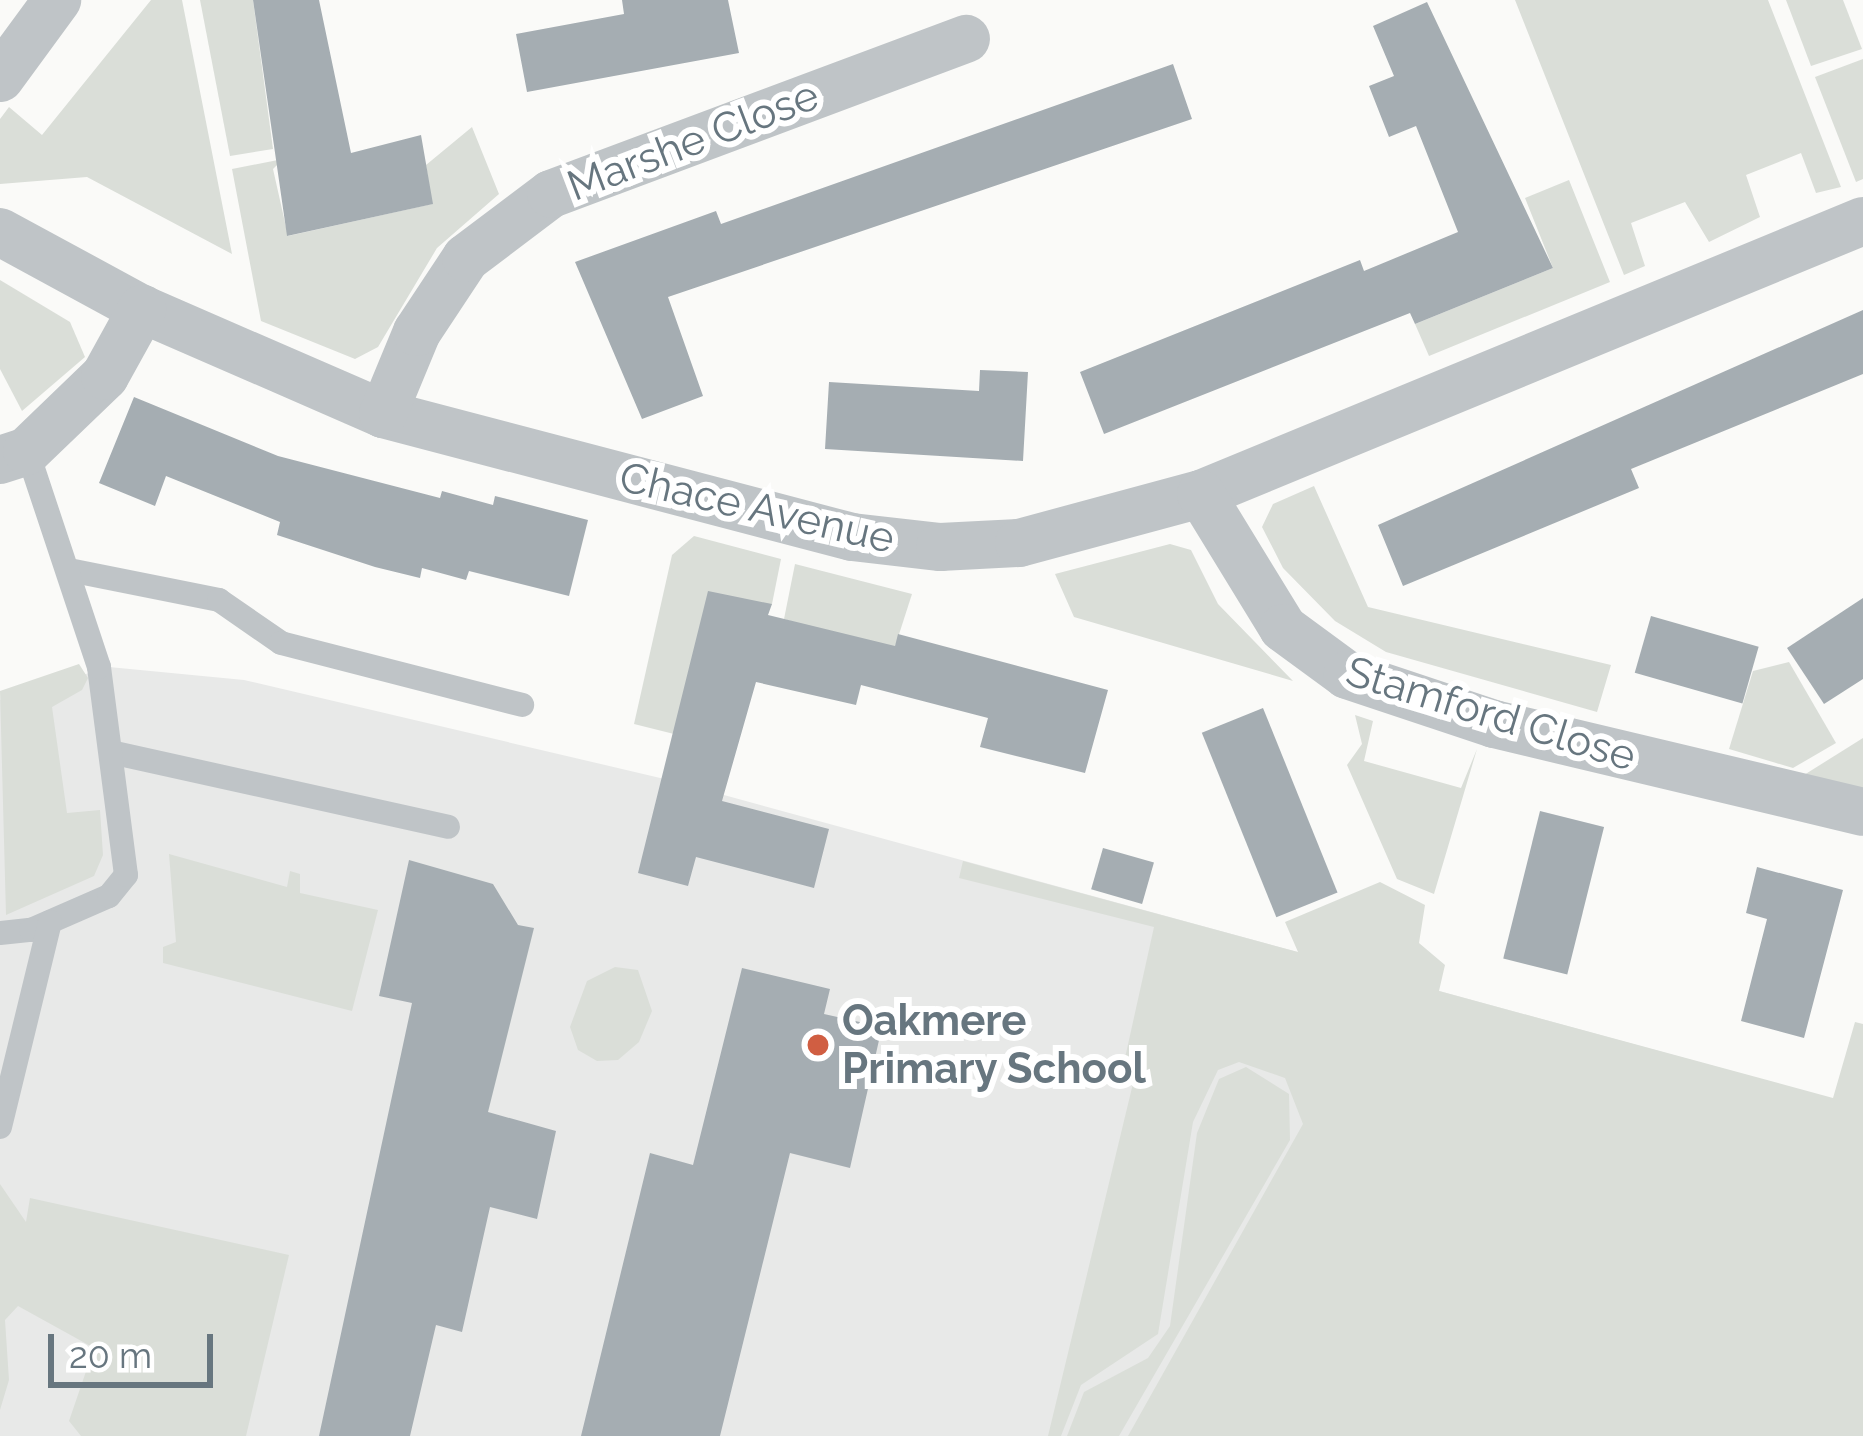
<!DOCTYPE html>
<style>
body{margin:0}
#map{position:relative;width:1863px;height:1436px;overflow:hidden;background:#fafaf8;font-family:Raleway,sans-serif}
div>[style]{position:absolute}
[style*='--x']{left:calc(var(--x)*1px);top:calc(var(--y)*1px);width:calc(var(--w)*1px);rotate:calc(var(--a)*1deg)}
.built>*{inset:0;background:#e8e9e8}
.green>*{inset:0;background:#daded8}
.building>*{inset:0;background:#a5adb2;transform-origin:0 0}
.lane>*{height:24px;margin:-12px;padding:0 12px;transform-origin:12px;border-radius:12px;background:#bfc4c7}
.street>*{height:48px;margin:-24px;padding:0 24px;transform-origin:24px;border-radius:24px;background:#bfc4c7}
.dots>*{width:33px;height:33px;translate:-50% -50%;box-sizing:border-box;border:6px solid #fff;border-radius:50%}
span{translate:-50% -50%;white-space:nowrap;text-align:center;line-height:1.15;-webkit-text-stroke:12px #fff;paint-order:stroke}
.street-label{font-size:42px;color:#67767f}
.poi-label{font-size:42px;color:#67767f;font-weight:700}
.left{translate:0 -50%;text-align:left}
.scale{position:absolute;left:48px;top:1334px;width:165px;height:54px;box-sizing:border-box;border:6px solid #67767f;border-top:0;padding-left:15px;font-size:36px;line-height:42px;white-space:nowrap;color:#67767f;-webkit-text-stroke:9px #fff;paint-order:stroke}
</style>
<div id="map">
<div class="built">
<i style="clip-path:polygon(109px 667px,244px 680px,673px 781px,1863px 1107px,1863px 1436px,0 1436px,0 700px)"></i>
</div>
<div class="green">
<i style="clip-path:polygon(151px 0,182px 0,232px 254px,87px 177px,0 184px,0 119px,9px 107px,42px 135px)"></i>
<i style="clip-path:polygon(200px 0,253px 0,273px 149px,230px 156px)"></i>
<i style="clip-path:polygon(1515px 0,1768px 0,1841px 187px,1816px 193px,1801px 153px,1746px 175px,1760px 217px,1709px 242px,1685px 202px,1631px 223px,1645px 266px,1624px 275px)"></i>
<i style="clip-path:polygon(1786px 0,1843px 0,1862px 49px,1811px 66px)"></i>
<i style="clip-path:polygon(1863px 59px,1863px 179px,1856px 182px,1815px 77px)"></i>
<i style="clip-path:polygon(472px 127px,499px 194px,437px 248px,378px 347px,355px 359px,261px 321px,232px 169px,283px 159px,273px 169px,288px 236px,432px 204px,426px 165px)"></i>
<i style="clip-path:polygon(1569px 180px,1610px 282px,1429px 356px,1415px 324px,1553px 268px,1525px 198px)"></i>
<i style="clip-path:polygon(0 280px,70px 322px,85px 357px,22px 411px,0 369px)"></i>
<i style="clip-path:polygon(1314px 486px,1368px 607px,1611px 665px,1597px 712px,1386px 652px,1335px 621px,1283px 568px,1262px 527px,1273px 504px)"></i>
<i style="clip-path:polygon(694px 536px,781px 559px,772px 604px,674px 734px,634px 724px,672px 555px)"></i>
<i style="clip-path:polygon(1170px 544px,1191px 550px,1218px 604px,1293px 681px,1074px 617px,1055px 574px)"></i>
<i style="clip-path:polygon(795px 564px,912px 594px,893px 653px,784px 619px)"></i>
<i style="clip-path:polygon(1789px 662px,1836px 743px,1793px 768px,1729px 749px,1753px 671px)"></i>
<i style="clip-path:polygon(79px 664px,88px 678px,82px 690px,52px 707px,67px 813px,100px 810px,103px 855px,94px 876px,6px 915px,0 691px)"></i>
<i style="clip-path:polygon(1355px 715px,1373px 721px,1364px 761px,1461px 788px,1477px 749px,1434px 894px,1397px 879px,1347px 765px,1362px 744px)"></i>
<i style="clip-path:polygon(1863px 738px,1863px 794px,1796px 780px)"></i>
<i style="clip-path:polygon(169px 854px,287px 887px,290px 871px,300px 874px,300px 893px,378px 910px,352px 1011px,163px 963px,163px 947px,176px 942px)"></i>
<i style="clip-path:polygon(963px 861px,1298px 952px,1285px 922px,1380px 882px,1425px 905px,1419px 943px,1445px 965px,1439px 991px,1833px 1098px,1855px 1022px,1863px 1024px,1863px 1436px,1128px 1436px,1303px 1124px,1285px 1078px,1239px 1062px,1218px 1070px,1193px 1122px,1158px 1334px,1081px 1385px,1061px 1436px,1048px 1436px,1136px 1071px,1123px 1067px,1154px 927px,959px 878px)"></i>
<i style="clip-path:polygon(615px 967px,638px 970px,652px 1011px,639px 1042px,618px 1060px,597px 1061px,578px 1050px,570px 1027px,587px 981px)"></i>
<i style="clip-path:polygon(1246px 1067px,1289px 1094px,1290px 1140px,1119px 1436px,1067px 1436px,1084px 1392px,1148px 1358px,1170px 1326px,1197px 1133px,1219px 1079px)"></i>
<i style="clip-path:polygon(0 1184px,26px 1222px,30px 1198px,289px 1255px,246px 1436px,81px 1436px,69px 1421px,94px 1348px,18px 1306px,5px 1320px,9px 1380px,0 1410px)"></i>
</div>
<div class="building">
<i style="clip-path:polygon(253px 0,319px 0,351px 153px,421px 135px,433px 204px,287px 236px)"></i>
<i style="clip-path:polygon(622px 0,728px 0,739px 53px,527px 92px,516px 34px,624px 14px)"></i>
<i style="clip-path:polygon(1427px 2px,1553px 268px,1415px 324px,1410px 313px,1104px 434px,1080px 372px,1360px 260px,1364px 271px,1458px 232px,1416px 126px,1389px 137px,1369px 86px,1394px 76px,1373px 26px)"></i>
<i style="clip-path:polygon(1173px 64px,1192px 119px,668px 297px,703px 396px,642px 419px,575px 262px,716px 211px,721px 224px)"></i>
<i style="clip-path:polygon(1863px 310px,1863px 374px,1631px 469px,1639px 488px,1403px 586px,1378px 525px)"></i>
<i style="clip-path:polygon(980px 370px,1028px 372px,1023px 461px,825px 449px,829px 382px,979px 391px)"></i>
<i style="clip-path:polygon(134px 397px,278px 456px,440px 498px,442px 491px,493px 505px,495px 496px,588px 520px,569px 596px,469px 571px,466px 580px,422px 568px,420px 578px,375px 567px,277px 535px,280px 522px,166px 476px,155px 506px,99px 483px)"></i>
<i style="clip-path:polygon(708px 591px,772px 604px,768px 615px,895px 646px,898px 634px,1108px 690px,1085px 773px,980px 747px,988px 718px,861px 685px,856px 705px,756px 682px,722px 801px,829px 829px,814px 888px,696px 857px,688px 886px,638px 873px)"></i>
<i style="clip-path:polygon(1863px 598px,1863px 679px,1824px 704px,1787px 648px)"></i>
<i style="left:1651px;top:616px;width:112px;height:59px;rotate:16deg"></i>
<i style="left:1263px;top:708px;width:199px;height:66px;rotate:68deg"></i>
<i style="left:1540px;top:811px;width:66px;height:152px;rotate:14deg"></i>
<i style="left:1103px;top:848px;width:53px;height:43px;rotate:16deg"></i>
<i style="clip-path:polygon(409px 860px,493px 884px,518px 925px,534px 928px,488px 1112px,556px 1131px,537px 1219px,490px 1207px,462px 1332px,436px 1325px,410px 1436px,319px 1436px,412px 1003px,379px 996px)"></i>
<i style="clip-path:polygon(1757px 867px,1843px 890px,1804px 1038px,1741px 1021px,1767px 919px,1746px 913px)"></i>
<i style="clip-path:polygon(742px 968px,830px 989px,824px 1014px,882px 1027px,850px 1168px,790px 1153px,720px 1436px,581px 1436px,650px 1153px,693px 1165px)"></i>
</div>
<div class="lane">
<i style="--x:74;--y:571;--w:148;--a:11.3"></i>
<i style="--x:219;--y:600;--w:75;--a:34.7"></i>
<i style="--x:281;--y:643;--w:249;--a:14.4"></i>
<i style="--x:115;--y:753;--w:341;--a:12.5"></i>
<i style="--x:0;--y:933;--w:31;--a:-6"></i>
<i style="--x:31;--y:930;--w:85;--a:-23.6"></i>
<i style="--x:109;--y:896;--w:27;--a:-51"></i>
<i style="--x:126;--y:875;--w:210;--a:-97.4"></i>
<i style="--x:99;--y:667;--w:228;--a:-108.4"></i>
<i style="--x:0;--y:1127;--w:211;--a:-76.3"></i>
</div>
<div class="street">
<i style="--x:0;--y:78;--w:97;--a:-53.8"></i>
<i style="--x:0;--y:232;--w:162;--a:28.5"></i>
<i style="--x:142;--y:309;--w:263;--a:23.5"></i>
<i style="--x:383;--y:414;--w:485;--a:14.7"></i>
<i style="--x:852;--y:537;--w:89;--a:6.5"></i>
<i style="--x:940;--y:547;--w:79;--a:-2.9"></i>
<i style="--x:1019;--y:543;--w:188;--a:-15.1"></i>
<i style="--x:1201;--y:494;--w:716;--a:-22.41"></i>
<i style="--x:383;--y:414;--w:89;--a:-67.5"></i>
<i style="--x:417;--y:332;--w:89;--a:-56.5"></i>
<i style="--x:466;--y:258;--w:106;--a:-37"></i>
<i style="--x:551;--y:194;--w:443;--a:-20.5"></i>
<i style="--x:0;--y:460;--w:28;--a:-18"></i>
<i style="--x:27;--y:451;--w:108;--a:-43.9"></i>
<i style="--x:105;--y:376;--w:77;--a:-61.1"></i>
<i style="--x:1201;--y:494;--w:157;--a:58.5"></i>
<i style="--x:1283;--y:628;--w:79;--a:36.3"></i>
<i style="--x:1347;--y:675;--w:155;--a:18.4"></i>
<i style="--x:1494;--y:724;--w:379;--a:13.4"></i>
</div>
<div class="dots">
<i style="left:818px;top:1045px;background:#d05e42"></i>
</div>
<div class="street-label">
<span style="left:693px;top:141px;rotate:-21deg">Marshe Close</span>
<span style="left:757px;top:508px;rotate:13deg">Chace Avenue</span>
<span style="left:1491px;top:714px;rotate:17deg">Stamford Close</span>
</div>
<div class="poi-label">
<span class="left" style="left:842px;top:1045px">Oakmere<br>Primary School</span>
</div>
<div class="scale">20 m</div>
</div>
